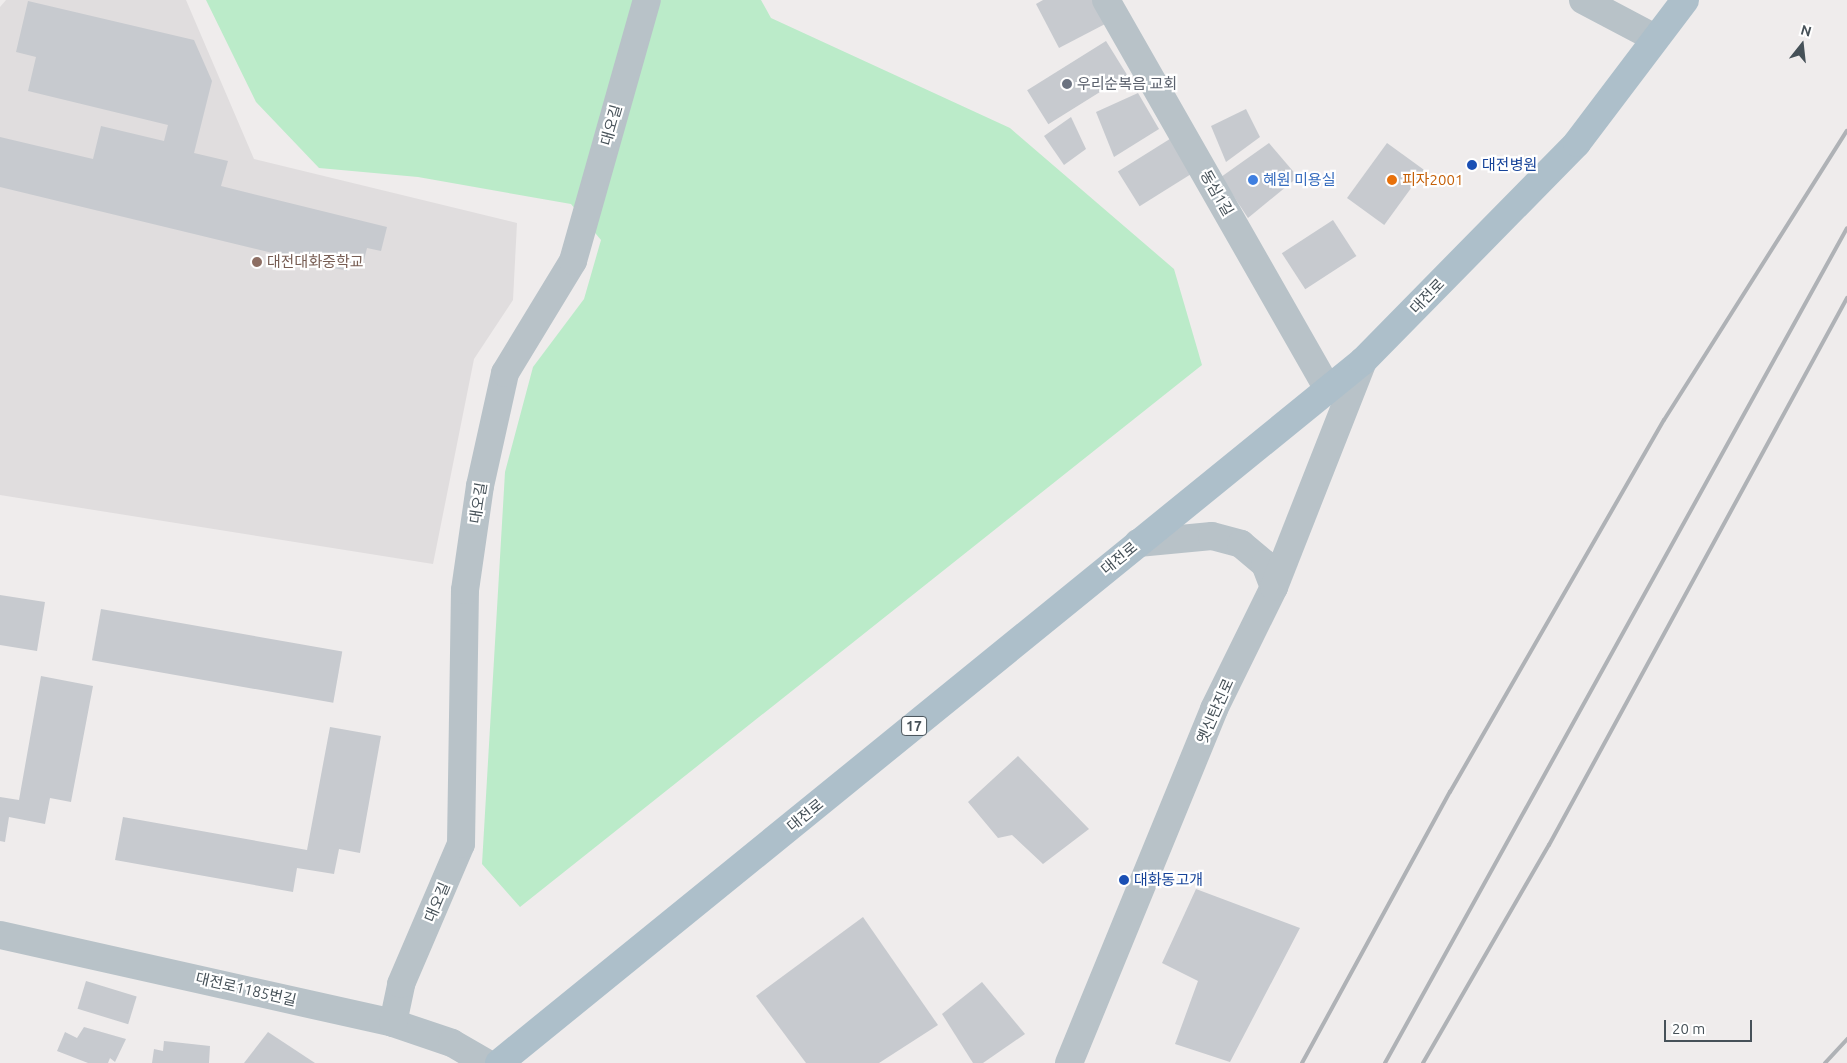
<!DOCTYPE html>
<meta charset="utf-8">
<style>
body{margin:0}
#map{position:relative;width:1847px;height:1063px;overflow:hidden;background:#efecec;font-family:Ubuntu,"Noto Sans KR",sans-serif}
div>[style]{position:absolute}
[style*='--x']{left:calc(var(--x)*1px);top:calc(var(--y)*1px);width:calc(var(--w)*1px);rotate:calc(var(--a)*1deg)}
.education>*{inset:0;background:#e0ddde}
.green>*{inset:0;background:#bbebc9}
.building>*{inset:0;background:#c7cacf;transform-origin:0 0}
.minor>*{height:28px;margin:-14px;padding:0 14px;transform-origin:14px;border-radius:14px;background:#b8c2c8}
.tertiary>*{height:28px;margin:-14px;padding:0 14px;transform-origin:14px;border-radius:14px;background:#b8c2c8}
.primary>*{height:28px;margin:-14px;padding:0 14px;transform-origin:14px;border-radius:14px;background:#adbfca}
.rail>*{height:4px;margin:-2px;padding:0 2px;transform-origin:2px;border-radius:2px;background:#afb2b6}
.dots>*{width:14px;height:14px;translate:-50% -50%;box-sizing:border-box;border:2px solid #fff;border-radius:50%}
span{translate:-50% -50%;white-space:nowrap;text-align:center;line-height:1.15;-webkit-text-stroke:4.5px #fff;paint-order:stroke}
.shield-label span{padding:1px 4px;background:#fff;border:1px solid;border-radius:4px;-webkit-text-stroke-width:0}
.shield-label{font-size:14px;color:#465158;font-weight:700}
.worship-label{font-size:15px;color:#5b616d}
.left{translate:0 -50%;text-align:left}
.street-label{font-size:15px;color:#465158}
.transit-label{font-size:15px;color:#164399}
.shop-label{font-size:15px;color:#366cbe}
.food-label{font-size:15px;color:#c56008}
.education-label{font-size:15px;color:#785e54}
.north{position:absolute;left:1777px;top:20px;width:50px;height:50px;-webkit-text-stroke:4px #fff;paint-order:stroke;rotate:16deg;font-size:14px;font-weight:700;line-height:20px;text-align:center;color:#465158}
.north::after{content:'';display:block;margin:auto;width:18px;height:22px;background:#465158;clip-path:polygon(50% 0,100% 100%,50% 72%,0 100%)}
.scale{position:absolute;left:1664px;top:1020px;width:88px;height:22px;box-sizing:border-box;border:2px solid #465158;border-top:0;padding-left:6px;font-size:15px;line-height:18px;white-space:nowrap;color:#465158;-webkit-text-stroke:4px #fff;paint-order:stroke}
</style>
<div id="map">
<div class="education">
<i style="clip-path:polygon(6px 0,186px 0,254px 159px,517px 223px,513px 300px,474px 359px,433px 564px,0 495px,0 7px)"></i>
</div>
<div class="green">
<i style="clip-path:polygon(206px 0,761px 0,771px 18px,1010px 128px,1174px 269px,1202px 365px,520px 907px,482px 864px,505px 472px,533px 367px,584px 299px,601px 240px,571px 204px,418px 177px,319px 168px,256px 102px)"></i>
</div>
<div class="building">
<i style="clip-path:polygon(1043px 0,1094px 0,1107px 23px,1059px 48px,1036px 4px)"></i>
<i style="clip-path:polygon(28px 1px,194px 40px,212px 81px,194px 153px,228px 161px,221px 186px,387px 227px,381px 251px,367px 248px,362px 268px,348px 265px,347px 271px,0 187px,0 137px,93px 159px,101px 126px,164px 141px,168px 125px,28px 91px,36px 57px,16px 52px)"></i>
<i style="left:1106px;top:41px;width:40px;height:93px;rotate:58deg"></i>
<i style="clip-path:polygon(1138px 93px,1159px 129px,1114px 157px,1096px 112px)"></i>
<i style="clip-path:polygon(1246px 109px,1260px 137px,1226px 162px,1211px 126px)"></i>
<i style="clip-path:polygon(1071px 117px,1086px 149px,1064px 165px,1044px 136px)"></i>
<i style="left:1173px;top:137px;width:41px;height:65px;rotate:58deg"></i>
<i style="clip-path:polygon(1269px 143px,1298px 177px,1248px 218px,1221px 177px)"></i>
<i style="left:1387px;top:143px;width:46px;height:68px;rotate:36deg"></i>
<i style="left:1333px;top:220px;width:43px;height:61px;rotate:57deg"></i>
<i style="clip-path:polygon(0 595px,45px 602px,37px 651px,0 645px)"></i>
<i style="left:101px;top:609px;width:245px;height:52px;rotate:10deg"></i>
<i style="clip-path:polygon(41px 676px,93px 686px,71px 802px,50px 798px,45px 824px,9px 817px,5px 842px,0 841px,0 797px,19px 800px)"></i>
<i style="clip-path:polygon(330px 727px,381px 736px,360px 853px,339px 849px,334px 874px,297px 868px,293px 892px,115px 860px,123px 817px,307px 850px)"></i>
<i style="clip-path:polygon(1018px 756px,1089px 829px,1043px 864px,1012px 835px,998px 838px,968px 802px)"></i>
<i style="clip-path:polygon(1196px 889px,1300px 928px,1230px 1062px,1175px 1044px,1198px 981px,1162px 963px)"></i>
<i style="clip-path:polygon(863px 917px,938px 1025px,879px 1063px,806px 1063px,756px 996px)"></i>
<i style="left:86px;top:981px;width:53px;height:29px;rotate:17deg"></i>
<i style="clip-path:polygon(982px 982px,1025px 1034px,983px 1063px,973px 1063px,942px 1014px)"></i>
<i style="clip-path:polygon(84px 1027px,126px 1039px,115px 1062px,110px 1058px,108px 1063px,88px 1063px,57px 1051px,65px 1032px,77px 1038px)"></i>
<i style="clip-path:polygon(268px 1032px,315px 1063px,244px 1063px)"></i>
<i style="clip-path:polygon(164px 1041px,210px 1046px,209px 1063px,152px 1063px,154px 1049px,163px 1051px)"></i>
</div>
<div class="minor">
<i style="--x:1106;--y:0;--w:446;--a:60.3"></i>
<i style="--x:1583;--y:0;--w:81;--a:27.8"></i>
<i style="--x:0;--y:935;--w:403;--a:12.6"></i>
<i style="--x:393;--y:1023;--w:62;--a:18.7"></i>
<i style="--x:452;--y:1043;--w:39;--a:30"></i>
<i style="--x:393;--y:1023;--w:40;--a:-78"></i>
<i style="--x:401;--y:984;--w:152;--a:-66.8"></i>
<i style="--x:461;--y:844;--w:254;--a:-89.1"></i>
<i style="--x:465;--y:590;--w:105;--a:-81.8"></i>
<i style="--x:480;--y:486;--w:116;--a:-77.5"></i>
<i style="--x:505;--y:373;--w:131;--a:-58.7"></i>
<i style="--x:573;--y:261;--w:271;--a:-74.2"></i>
</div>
<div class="tertiary">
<i style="--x:1138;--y:543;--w:74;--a:-5.4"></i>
<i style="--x:1212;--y:536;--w:30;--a:15"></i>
<i style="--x:1241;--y:544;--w:31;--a:40"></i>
<i style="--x:1265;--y:564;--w:25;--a:69"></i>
<i style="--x:1069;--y:1063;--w:383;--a:-67.7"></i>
<i style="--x:1214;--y:709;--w:136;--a:-63.8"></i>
<i style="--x:1274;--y:587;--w:243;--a:-68.5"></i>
</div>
<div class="primary">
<i style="--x:499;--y:1063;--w:1113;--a:-39.09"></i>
<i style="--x:1363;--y:361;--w:305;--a:-45.5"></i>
<i style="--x:1577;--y:143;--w:179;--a:-52.9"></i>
</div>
<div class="rail">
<i style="--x:1302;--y:1063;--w:309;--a:-61.4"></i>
<i style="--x:1450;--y:792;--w:429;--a:-60.1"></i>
<i style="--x:1664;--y:420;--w:342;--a:-57.7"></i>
<i style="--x:1385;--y:1063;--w:954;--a:-61.04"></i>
<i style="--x:1423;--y:1063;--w:252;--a:-60"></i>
<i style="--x:1549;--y:845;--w:623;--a:-61.42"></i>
<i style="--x:1825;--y:1063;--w:33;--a:-47"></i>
</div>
<div class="dots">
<i style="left:1067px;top:84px;background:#6b7280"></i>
<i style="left:1472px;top:165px;background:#1a4fb4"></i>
<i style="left:1253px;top:180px;background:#3f7fe0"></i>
<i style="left:1392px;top:180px;background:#e8710a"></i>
<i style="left:257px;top:262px;background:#8d6e63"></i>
<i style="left:1124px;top:880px;background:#1a4fb4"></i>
</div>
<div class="shield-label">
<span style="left:914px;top:726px">17</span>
</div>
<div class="worship-label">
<span class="left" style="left:1077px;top:84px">우리순복음 교회</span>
</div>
<div class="street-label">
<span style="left:611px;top:125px;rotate:-74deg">대오길</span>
<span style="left:1217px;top:193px;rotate:60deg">동심1길</span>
<span style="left:1427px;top:296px;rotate:-46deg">대전로</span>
<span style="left:478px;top:503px;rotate:-81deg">대오길</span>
<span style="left:1119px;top:558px;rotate:-39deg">대전로</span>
<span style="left:1215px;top:711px;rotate:-66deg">옛신탄진로</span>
<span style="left:805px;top:815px;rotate:-39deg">대전로</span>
<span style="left:437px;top:902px;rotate:-67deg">대오길</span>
<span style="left:246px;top:989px;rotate:13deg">대전로1185번길</span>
</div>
<div class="transit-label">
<span class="left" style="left:1482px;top:165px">대전병원</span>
<span class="left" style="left:1134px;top:880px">대화동고개</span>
</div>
<div class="shop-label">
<span class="left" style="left:1263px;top:180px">혜원 미용실</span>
</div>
<div class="food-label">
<span class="left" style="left:1402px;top:180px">피자2001</span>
</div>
<div class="education-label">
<span class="left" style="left:267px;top:262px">대전대화중학교</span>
</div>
<div class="north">N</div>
<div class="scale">20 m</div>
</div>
